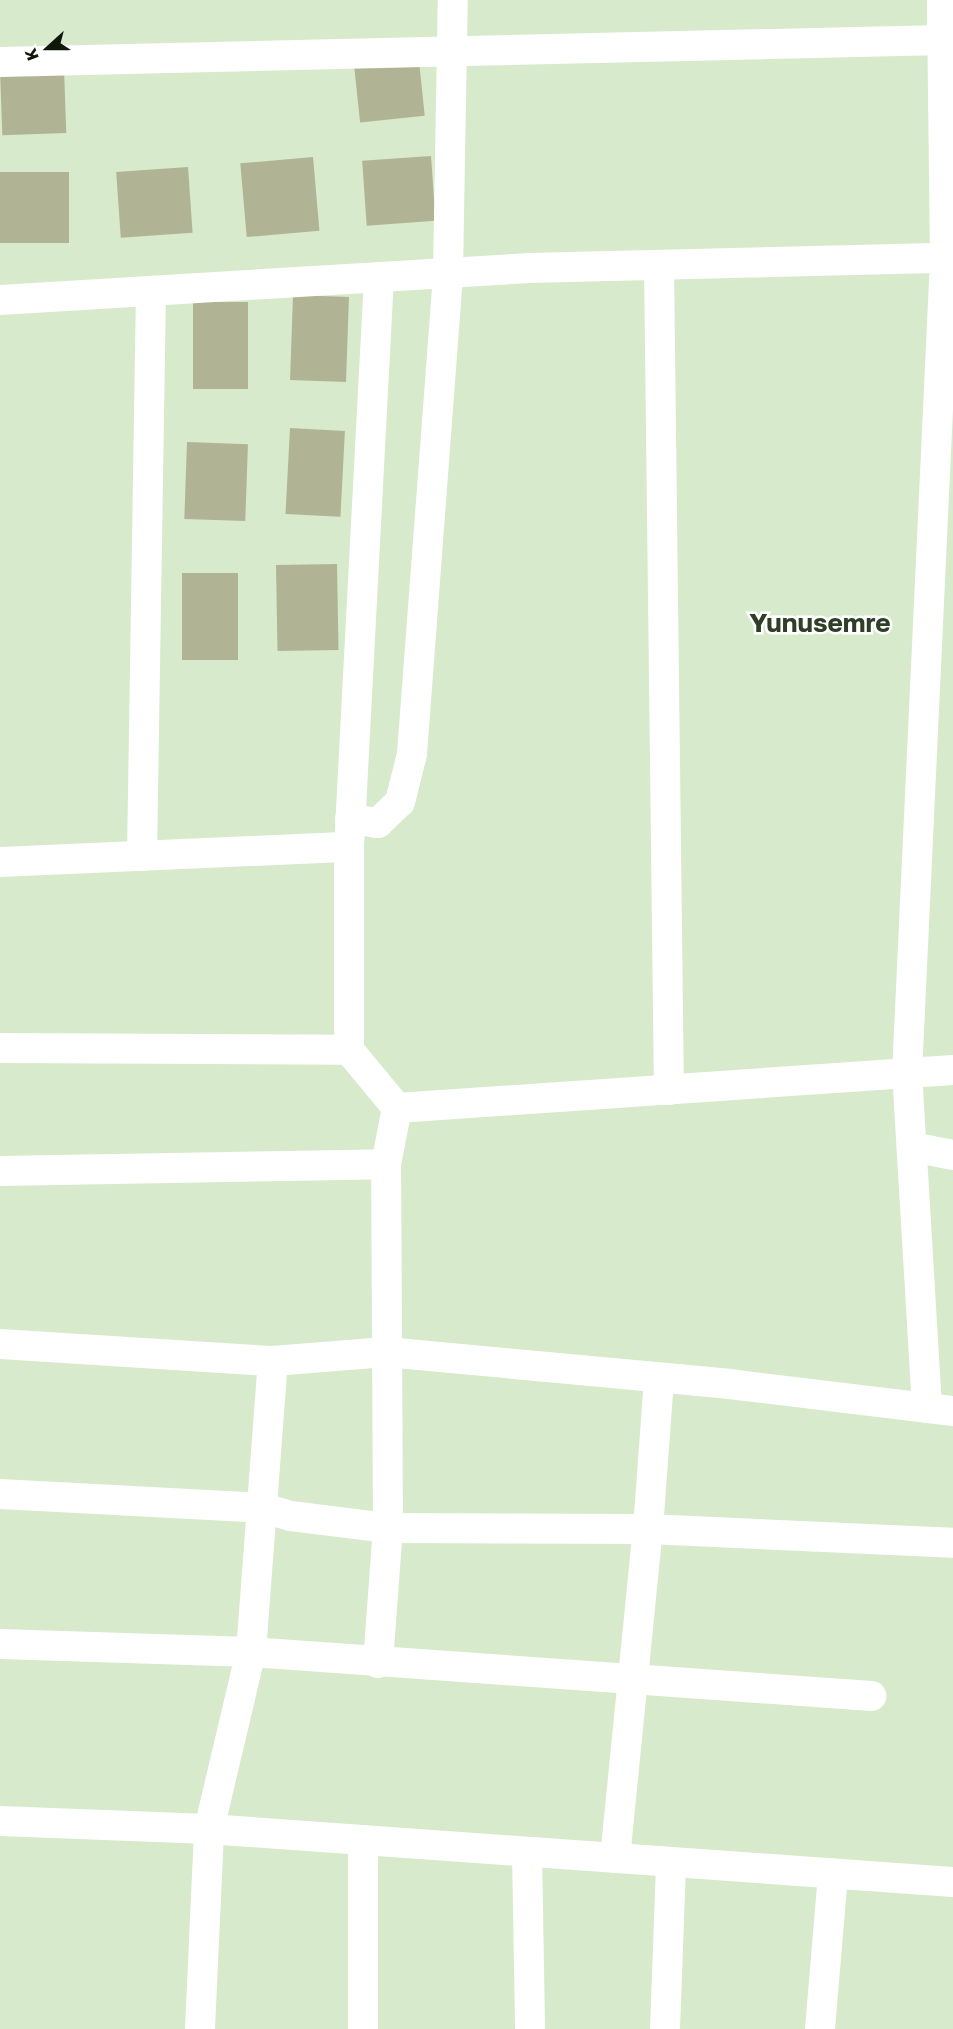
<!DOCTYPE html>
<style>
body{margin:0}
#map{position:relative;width:953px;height:2029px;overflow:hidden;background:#d7eacc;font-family:"Golos Text",sans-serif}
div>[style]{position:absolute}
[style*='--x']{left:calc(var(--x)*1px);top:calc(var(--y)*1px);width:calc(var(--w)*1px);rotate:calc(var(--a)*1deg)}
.building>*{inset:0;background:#b0b494;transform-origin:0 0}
.minor>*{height:30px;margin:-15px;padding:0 15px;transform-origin:15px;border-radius:15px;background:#fff}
span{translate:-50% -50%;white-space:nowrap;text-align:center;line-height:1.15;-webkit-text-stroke:5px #fff;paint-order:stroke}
.district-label{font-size:26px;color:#2f3e26;font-weight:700}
.north{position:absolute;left:18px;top:18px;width:60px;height:60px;-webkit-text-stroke:4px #fff;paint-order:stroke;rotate:249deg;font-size:16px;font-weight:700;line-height:24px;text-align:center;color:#10160c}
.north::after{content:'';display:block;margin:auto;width:21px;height:27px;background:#10160c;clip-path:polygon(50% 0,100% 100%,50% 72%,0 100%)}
</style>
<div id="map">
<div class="building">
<i style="left:419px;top:61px;width:55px;height:65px;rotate:84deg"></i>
<i style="left:64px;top:68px;width:65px;height:64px;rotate:88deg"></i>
<i style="left:431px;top:156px;width:65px;height:69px;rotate:86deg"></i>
<i style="left:313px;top:157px;width:74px;height:73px;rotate:85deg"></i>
<i style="left:188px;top:167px;width:66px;height:72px;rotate:86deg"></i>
<i style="left:0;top:172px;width:69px;height:71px"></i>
<i style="left:293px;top:295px;width:56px;height:85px;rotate:2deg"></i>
<i style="left:193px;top:302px;width:55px;height:87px"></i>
<i style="left:290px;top:428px;width:55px;height:86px;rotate:3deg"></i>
<i style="left:187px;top:442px;width:61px;height:77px;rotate:2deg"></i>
<i style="left:337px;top:564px;width:86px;height:61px;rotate:89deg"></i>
<i style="left:182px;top:573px;width:56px;height:87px"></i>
</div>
<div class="minor">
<i style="--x:0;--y:62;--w:943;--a:-1.34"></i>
<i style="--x:659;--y:265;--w:825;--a:89.31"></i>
<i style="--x:379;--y:277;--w:571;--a:93.01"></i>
<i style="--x:349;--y:847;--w:203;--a:90"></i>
<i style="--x:349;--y:1050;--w:75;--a:50.4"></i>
<i style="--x:0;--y:300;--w:530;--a:-3.46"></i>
<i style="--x:529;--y:268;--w:416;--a:-1.4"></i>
<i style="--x:350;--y:819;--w:28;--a:8"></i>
<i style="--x:378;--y:823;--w:30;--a:-44"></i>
<i style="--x:400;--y:802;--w:49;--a:-76"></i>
<i style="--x:412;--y:754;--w:482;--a:-85.7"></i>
<i style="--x:448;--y:273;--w:273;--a:-89"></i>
<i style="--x:142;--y:856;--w:565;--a:-89.09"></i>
<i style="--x:0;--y:862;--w:349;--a:-2.5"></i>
<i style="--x:0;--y:1048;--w:349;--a:0.3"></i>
<i style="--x:912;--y:1147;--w:42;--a:11"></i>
<i style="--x:0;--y:1171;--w:386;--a:-1"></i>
<i style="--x:0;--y:1344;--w:274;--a:3.6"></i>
<i style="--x:273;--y:1361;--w:113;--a:-4.6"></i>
<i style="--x:386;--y:1352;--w:344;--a:5.3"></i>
<i style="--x:729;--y:1384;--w:226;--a:6.9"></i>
<i style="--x:927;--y:1408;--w:335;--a:-93.4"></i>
<i style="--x:907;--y:1074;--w:817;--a:-87.33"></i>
<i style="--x:945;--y:258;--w:258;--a:-90.7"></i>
<i style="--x:0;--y:1494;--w:264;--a:3"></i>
<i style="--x:264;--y:1508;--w:28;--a:17"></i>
<i style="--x:291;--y:1516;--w:98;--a:7.1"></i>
<i style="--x:388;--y:1528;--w:260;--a:0.2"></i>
<i style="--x:648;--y:1529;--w:305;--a:2.6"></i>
<i style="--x:0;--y:1644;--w:251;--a:1.8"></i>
<i style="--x:251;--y:1652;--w:622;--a:4.06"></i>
<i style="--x:378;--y:1663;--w:135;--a:-85.8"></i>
<i style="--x:388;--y:1528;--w:364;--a:-90.3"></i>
<i style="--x:386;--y:1164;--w:57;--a:-78.9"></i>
<i style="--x:397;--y:1108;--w:557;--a:-3.91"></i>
<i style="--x:0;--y:1821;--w:209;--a:2.2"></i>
<i style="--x:209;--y:1829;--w:746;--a:4.07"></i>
<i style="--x:363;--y:1840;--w:189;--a:90"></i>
<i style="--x:527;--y:1852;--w:177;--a:89"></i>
<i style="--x:615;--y:1858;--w:331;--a:-84.3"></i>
<i style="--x:648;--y:1529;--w:149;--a:-85.8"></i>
<i style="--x:200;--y:2029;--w:200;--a:-87.4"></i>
<i style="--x:209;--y:1829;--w:182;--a:-76.7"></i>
<i style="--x:251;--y:1652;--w:292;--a:-85.7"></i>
<i style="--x:665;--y:2029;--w:167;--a:-87.9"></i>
<i style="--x:820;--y:2029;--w:156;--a:-85.2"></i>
</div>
<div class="district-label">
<span style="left:820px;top:623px">Yunusemre</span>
</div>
<div class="north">K</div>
</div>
